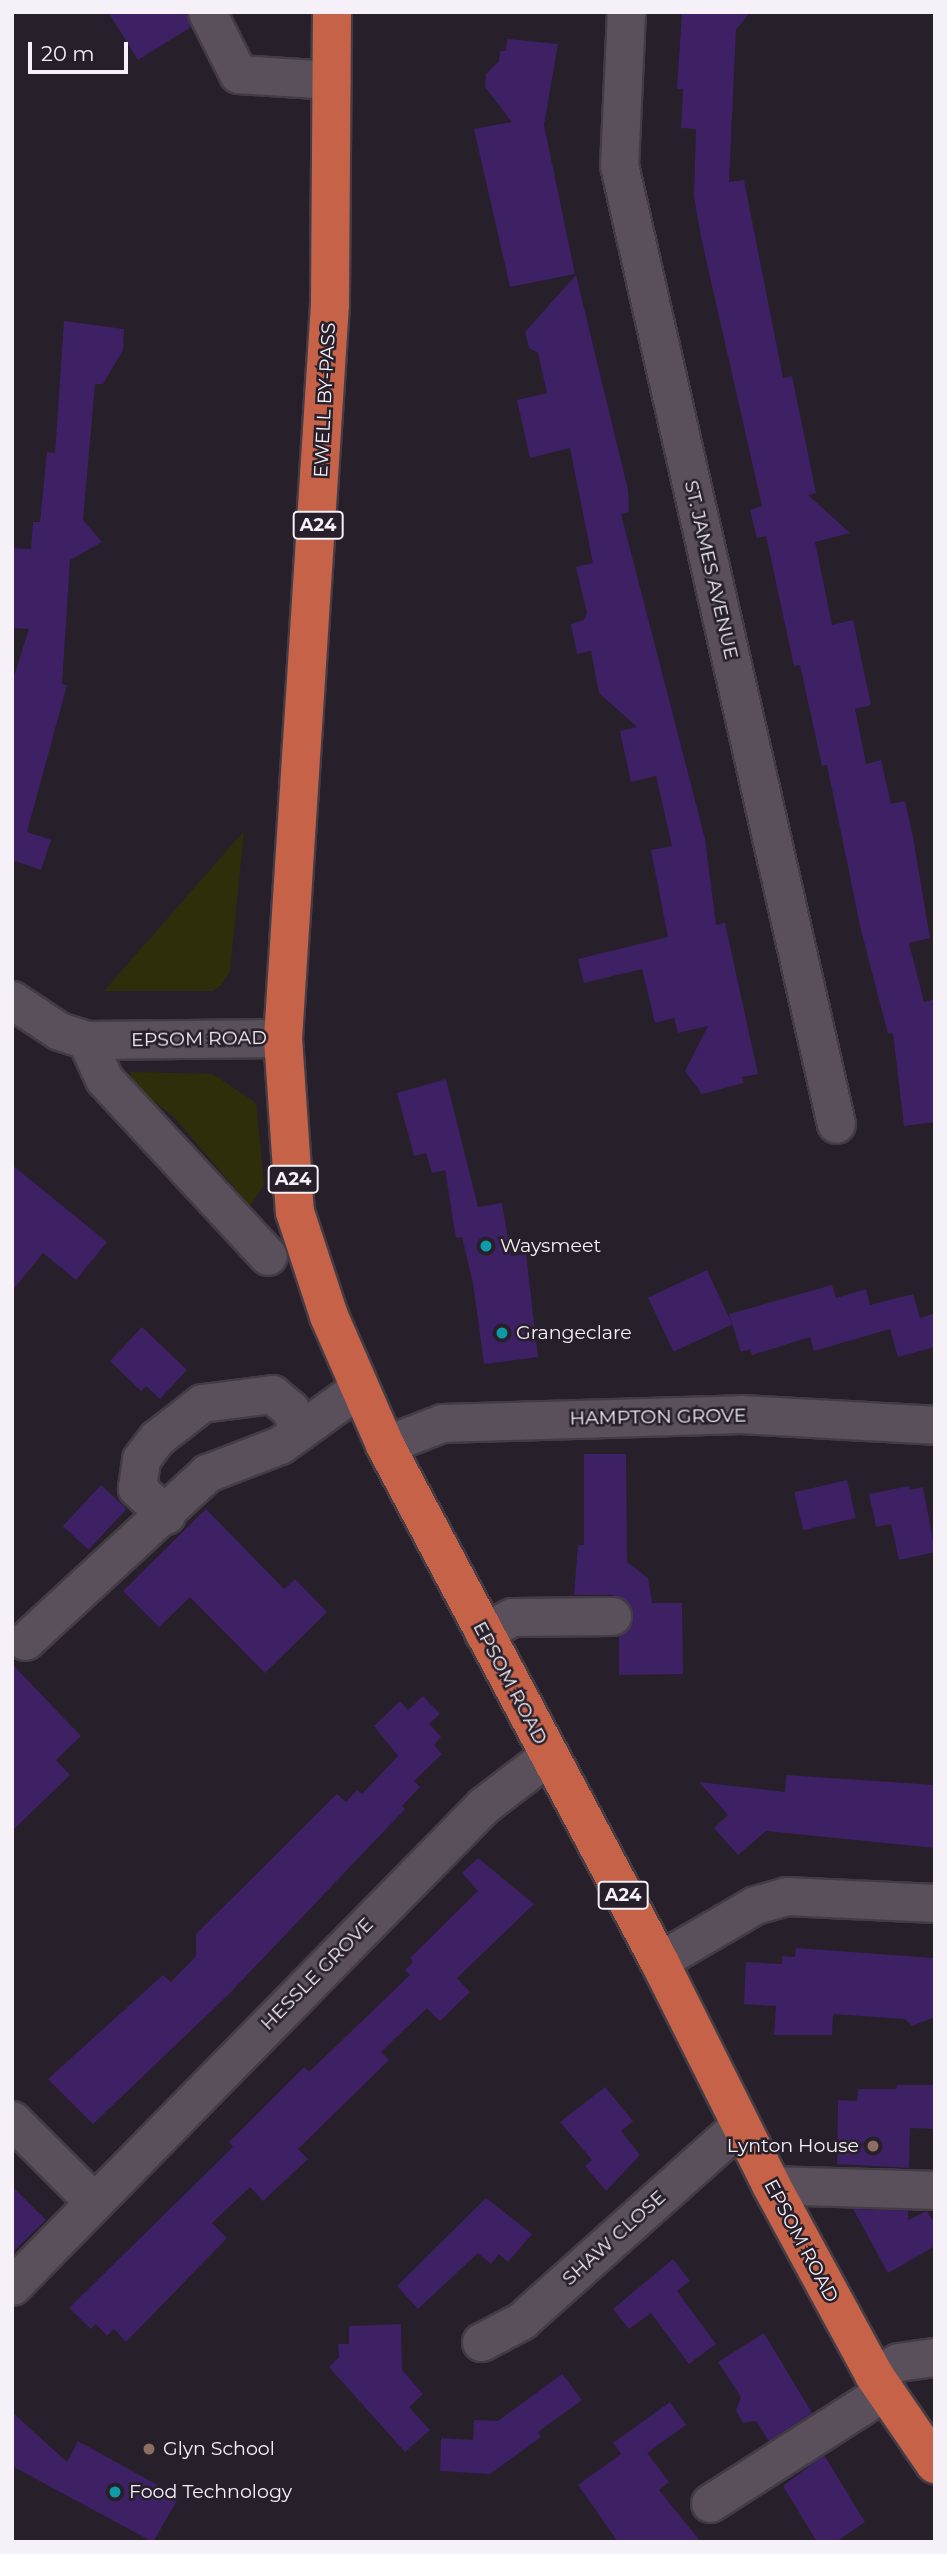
<!DOCTYPE html>
<style>
body{margin:0}
#map{position:relative;width:947px;height:2554px;overflow:hidden;background:#271f2a;font-family:Montserrat,sans-serif}
div>[style]{position:absolute}
[style*='--x']{left:calc(var(--x)*1px);top:calc(var(--y)*1px);width:calc(var(--w)*1px);rotate:calc(var(--a)*1deg)}
.green>*{inset:0;background:#2e2f0a}
.building>*{inset:0;background:#3e2065;transform-origin:0 0}
.roads{filter:drop-shadow(2px 0 #433c45) drop-shadow(-2px 0 #433c45) drop-shadow(0 2px #433c45) drop-shadow(0 -2px #433c45)}
.minor>*{height:37px;margin:-18.5px;padding:0 18.5px;transform-origin:18.5px;border-radius:18.5px;background:#59505c}
.highway>*{height:38px;margin:-19px;padding:0 19px;transform-origin:19px;border-radius:19px;background:#c56248}
.dots>*{width:19px;height:19px;translate:-50% -50%;box-sizing:border-box;border:4px solid #271f2a;border-radius:50%}
span{translate:-50% -50%;white-space:nowrap;text-align:center;line-height:1.15;-webkit-text-stroke:5px #271f2a;paint-order:stroke}
.shield-label span{padding:2px 5px;background:#271f2a;border:2px solid;border-radius:5px;-webkit-text-stroke-width:0}
.shield-label{font-size:18px;color:#f6f1f8;font-weight:700}
.street-label{font-size:19px;color:#f6f1f8}
.poi-label{font-size:19px;color:#f6f1f8}
.left{translate:0 -50%;text-align:left}
.right{translate:-100% -50%;text-align:right}
.frame{position:absolute;inset:0;border:14px solid #f6f1f8;pointer-events:none}
.scale{position:absolute;left:28px;top:42px;width:100px;height:32px;box-sizing:border-box;border:4px solid #f6f1f8;border-top:0;padding-left:9px;font-size:21px;line-height:24px;white-space:nowrap;color:#f6f1f8;-webkit-text-stroke:5px #271f2a;paint-order:stroke}
</style>
<div id="map">
<div class="green">
<i style="clip-path:polygon(244px 831px,230px 971px,221px 985px,213px 991px,104px 991px)"></i>
<i style="clip-path:polygon(130px 1072px,213px 1074px,256px 1103px,264px 1185px,250px 1206px,174px 1117px,133px 1085px)"></i>
</div>
<div class="building">
<i style="clip-path:polygon(108px 12px,186px 12px,191px 27px,138px 60px)"></i>
<i style="clip-path:polygon(682px 12px,750px 12px,736px 30px,729px 182px,744px 180px,783px 378px,792px 376px,816px 493px,808px 495px,850px 533px,815px 542px,832px 625px,853px 620px,871px 705px,855px 709px,866px 764px,881px 760px,891px 804px,905px 801px,913px 837px,930px 938px,909px 943px,924px 1002px,935px 999px,935px 1122px,904px 1126px,893px 1033px,888px 1034px,861px 930px,827px 765px,822px 766px,800px 665px,794px 666px,766px 536px,757px 538px,750px 510px,762px 506px,701px 237px,694px 196px,696px 129px,681px 128px,683px 89px,677px 89px)"></i>
<i style="clip-path:polygon(507px 39px,558px 44px,544px 125px,575px 274px,510px 287px,474px 129px,512px 122px,485px 87px,486px 74px,499px 61px,500px 51px,506px 51px)"></i>
<i style="clip-path:polygon(576px 275px,628px 490px,629px 512px,621px 514px,705px 839px,716px 925px,725px 923px,758px 1074px,742px 1077px,744px 1083px,702px 1094px,685px 1071px,708px 1026px,678px 1033px,674px 1018px,655px 1023px,642px 969px,584px 983px,578px 959px,668px 937px,651px 850px,672px 846px,656px 776px,631px 782px,620px 731px,637px 727px,599px 693px,591px 651px,577px 654px,571px 624px,584px 620px,587px 613px,576px 567px,593px 563px,570px 448px,530px 458px,517px 400px,547px 393px,538px 353px,529px 348px,525px 332px)"></i>
<i style="clip-path:polygon(64px 321px,124px 329px,123px 350px,103px 384px,95px 384px,83px 520px,102px 542px,70px 560px,62px 684px,67px 685px,27px 832px,51px 840px,41px 870px,12px 860px,12px 682px,29px 629px,12px 628px,12px 548px,31px 549px,33px 522px,40px 522px,47px 452px,55px 453px)"></i>
<i style="clip-path:polygon(446px 1079px,478px 1207px,502px 1203px,511px 1256px,526px 1254px,538px 1357px,484px 1364px,473px 1283px,462px 1237px,456px 1238px,445px 1170px,432px 1173px,426px 1153px,414px 1156px,397px 1093px)"></i>
<i style="clip-path:polygon(12px 1165px,107px 1242px,76px 1280px,43px 1253px,12px 1291px)"></i>
<i style="left:707px;top:1270px;width:60px;height:65px;rotate:65deg"></i>
<i style="clip-path:polygon(832px 1285px,836px 1298px,866px 1289px,870px 1305px,913px 1294px,920px 1318px,935px 1313px,935px 1347px,898px 1357px,890px 1329px,814px 1351px,810px 1337px,752px 1355px,750px 1349px,741px 1352px,729px 1314px)"></i>
<i style="clip-path:polygon(142px 1327px,187px 1370px,160px 1399px,146px 1386px,141px 1391px,110px 1361px)"></i>
<i style="clip-path:polygon(584px 1454px,626px 1454px,627px 1562px,648px 1578px,652px 1603px,682px 1603px,683px 1674px,619px 1675px,619px 1635px,631px 1626px,630px 1606px,612px 1595px,574px 1595px,578px 1545px,584px 1545px)"></i>
<i style="left:847px;top:1480px;width:39px;height:54px;rotate:77deg"></i>
<i style="left:101px;top:1485px;width:35px;height:56px;rotate:43deg"></i>
<i style="clip-path:polygon(909px 1486px,910px 1490px,923px 1487px,935px 1552px,899px 1560px,891px 1524px,876px 1527px,869px 1494px)"></i>
<i style="clip-path:polygon(206px 1509px,284px 1589px,295px 1579px,327px 1612px,265px 1673px,190px 1597px,159px 1627px,123px 1591px)"></i>
<i style="clip-path:polygon(12px 1664px,81px 1736px,56px 1760px,70px 1775px,12px 1831px)"></i>
<i style="clip-path:polygon(423px 1696px,440px 1714px,429px 1724px,441px 1737px,434px 1745px,442px 1754px,414px 1781px,420px 1787px,402px 1806px,405px 1809px,229px 1994px,93px 2124px,48px 2079px,163px 1975px,171px 1982px,196px 1956px,196px 1934px,337px 1794px,346px 1802px,357px 1790px,362px 1794px,398px 1756px,374px 1726px,400px 1701px,408px 1710px)"></i>
<i style="clip-path:polygon(786px 1775px,935px 1785px,935px 1848px,766px 1831px,738px 1855px,714px 1828px,728px 1815px,699px 1782px,785px 1792px)"></i>
<i style="clip-path:polygon(478px 1858px,534px 1904px,457px 1978px,470px 1992px,440px 2021px,427px 2008px,381px 2052px,389px 2060px,298px 2149px,308px 2159px,263px 2201px,250px 2187px,212px 2223px,227px 2238px,126px 2342px,114px 2329px,107px 2336px,96px 2324px,91px 2329px,69px 2308px,233px 2147px,229px 2142px,304px 2067px,309px 2072px,410px 1975px,405px 1970px,413px 1962px,410px 1958px,478px 1891px,462px 1873px)"></i>
<i style="clip-path:polygon(796px 1948px,935px 1958px,935px 2017px,912px 2026px,905px 2019px,833px 2014px,832px 2035px,774px 2035px,776px 2006px,744px 2004px,746px 1962px,782px 1964px,782px 1956px,795px 1957px)"></i>
<i style="clip-path:polygon(897px 2085px,935px 2085px,935px 2129px,910px 2128px,909px 2168px,837px 2164px,838px 2100px,857px 2101px,858px 2089px,896px 2089px)"></i>
<i style="clip-path:polygon(605px 2087px,633px 2121px,621px 2131px,640px 2155px,606px 2191px,585px 2166px,592px 2160px,560px 2122px)"></i>
<i style="clip-path:polygon(12px 2186px,46px 2220px,12px 2253px)"></i>
<i style="clip-path:polygon(486px 2198px,532px 2234px,508px 2262px,499px 2254px,491px 2264px,478px 2253px,418px 2309px,397px 2286px)"></i>
<i style="clip-path:polygon(853px 2209px,908px 2210px,908px 2220px,927px 2211px,935px 2224px,935px 2246px,888px 2273px)"></i>
<i style="clip-path:polygon(673px 2259px,690px 2281px,677px 2291px,716px 2344px,689px 2364px,651px 2313px,629px 2329px,613px 2309px)"></i>
<i style="clip-path:polygon(401px 2324px,402px 2370px,423px 2394px,409px 2407px,430px 2430px,405px 2452px,329px 2367px,339px 2357px,338px 2344px,349px 2344px,349px 2326px)"></i>
<i style="clip-path:polygon(764px 2333px,812px 2413px,769px 2441px,756px 2421px,743px 2423px,736px 2410px,741px 2397px,718px 2362px)"></i>
<i style="clip-path:polygon(562px 2374px,582px 2400px,538px 2432px,541px 2437px,490px 2474px,440px 2471px,441px 2438px,473px 2440px,474px 2420px,498px 2421px)"></i>
<i style="clip-path:polygon(670px 2402px,686px 2425px,647px 2453px,669px 2482px,659px 2490px,701px 2542px,618px 2542px,578px 2485px,621px 2454px,613px 2443px)"></i>
<i style="clip-path:polygon(12px 2412px,67px 2462px,78px 2441px,179px 2497px,153px 2542px,12px 2466px)"></i>
<i style="clip-path:polygon(824px 2455px,865px 2522px,836px 2542px,817px 2542px,783px 2486px)"></i>
</div>
<div class="roads">
<div class="minor">
<i style="--x:207;--y:12;--w:69;--a:63.4"></i>
<i style="--x:238;--y:74;--w:94;--a:3.7"></i>
<i style="--x:626;--y:12;--w:153;--a:92.6"></i>
<i style="--x:619;--y:165;--w:983;--a:77.25"></i>
<i style="--x:12;--y:1000;--w:56;--a:33.4"></i>
<i style="--x:59;--y:1031;--w:28;--a:18"></i>
<i style="--x:86;--y:1040;--w:197;--a:-0.6"></i>
<i style="--x:86;--y:1040;--w:43;--a:65.2"></i>
<i style="--x:104;--y:1079;--w:241;--a:47.2"></i>
<i style="--x:385;--y:1445;--w:61;--a:-21.1"></i>
<i style="--x:442;--y:1423;--w:299;--a:-1.7"></i>
<i style="--x:741;--y:1414;--w:194;--a:3.2"></i>
<i style="--x:166;--y:1515;--w:40;--a:-137"></i>
<i style="--x:137;--y:1488;--w:29;--a:-82"></i>
<i style="--x:141;--y:1459;--w:26;--a:-53"></i>
<i style="--x:157;--y:1438;--w:57;--a:-37.9"></i>
<i style="--x:202;--y:1403;--w:71;--a:-7.3"></i>
<i style="--x:272;--y:1394;--w:23;--a:40"></i>
<i style="--x:290;--y:1409;--w:24;--a:68"></i>
<i style="--x:483;--y:1633;--w:33;--a:-29"></i>
<i style="--x:512;--y:1617;--w:100;--a:-0.6"></i>
<i style="--x:25;--y:1641;--w:248;--a:-42.7"></i>
<i style="--x:207;--y:1473;--w:78;--a:-21"></i>
<i style="--x:280;--y:1445;--w:97;--a:-35.8"></i>
<i style="--x:659;--y:1961;--w:111;--a:-30.3"></i>
<i style="--x:755;--y:1905;--w:32;--a:-16"></i>
<i style="--x:786;--y:1896;--w:149;--a:2.7"></i>
<i style="--x:12;--y:2120;--w:115;--a:45"></i>
<i style="--x:771;--y:2185;--w:164;--a:1.7"></i>
<i style="--x:12;--y:2286;--w:674;--a:-45.54"></i>
<i style="--x:484;--y:1805;--w:81;--a:-37.4"></i>
<i style="--x:481;--y:2342;--w:45;--a:-27.7"></i>
<i style="--x:521;--y:2321;--w:295;--a:-41.8"></i>
<i style="--x:874;--y:2375;--w:27;--a:-28"></i>
<i style="--x:898;--y:2362;--w:37;--a:-8"></i>
<i style="--x:710;--y:2503;--w:208;--a:-32.6"></i>
</div>
<div class="highway">
<i style="--x:332;--y:12;--w:292;--a:90.4"></i>
<i style="--x:330;--y:304;--w:736;--a:93.66"></i>
<i style="--x:283;--y:1038;--w:174;--a:86.1"></i>
<i style="--x:295;--y:1212;--w:109;--a:71.9"></i>
<i style="--x:329;--y:1316;--w:141;--a:66.5"></i>
<i style="--x:385;--y:1445;--w:584;--a:62.03"></i>
<i style="--x:659;--y:1961;--w:250;--a:63.4"></i>
<i style="--x:771;--y:2185;--w:216;--a:61.5"></i>
<i style="--x:874;--y:2375;--w:108;--a:55.6"></i>
</div>
</div>
<div class="dots">
<i style="left:486px;top:1246px;background:#0f9aa8"></i>
<i style="left:502px;top:1333px;background:#0f9aa8"></i>
<i style="left:873px;top:2146px;background:#8d6e63"></i>
<i style="left:149px;top:2449px;background:#8d6e63"></i>
<i style="left:115px;top:2492px;background:#0f9aa8"></i>
</div>
<div class="shield-label">
<span style="left:318px;top:525px">A24</span>
<span style="left:293px;top:1179px">A24</span>
<span style="left:623px;top:1895px">A24</span>
</div>
<div class="street-label">
<span style="left:325px;top:400px;rotate:-87deg">EWELL BY-PASS</span>
<span style="left:711px;top:570px;rotate:77deg">ST. JAMES AVENUE</span>
<span style="left:199px;top:1039px;rotate:-1deg">EPSOM ROAD</span>
<span style="left:658px;top:1417px;rotate:-1deg">HAMPTON GROVE</span>
<span style="left:510px;top:1683px;rotate:62deg">EPSOM ROAD</span>
<span style="left:317px;top:1974px;rotate:-45deg">HESSLE GROVE</span>
<span style="left:614px;top:2238px;rotate:-42deg">SHAW CLOSE</span>
<span style="left:801px;top:2241px;rotate:62deg">EPSOM ROAD</span>
</div>
<div class="poi-label">
<span class="left" style="left:500px;top:1246px">Waysmeet</span>
<span class="left" style="left:516px;top:1333px">Grangeclare</span>
<span class="right" style="left:859px;top:2146px">Lynton House</span>
<span class="left" style="left:163px;top:2449px">Glyn School</span>
<span class="left" style="left:129px;top:2492px">Food Technology</span>
</div>
<div class="frame"></div>
<div class="scale">20 m</div>
</div>
